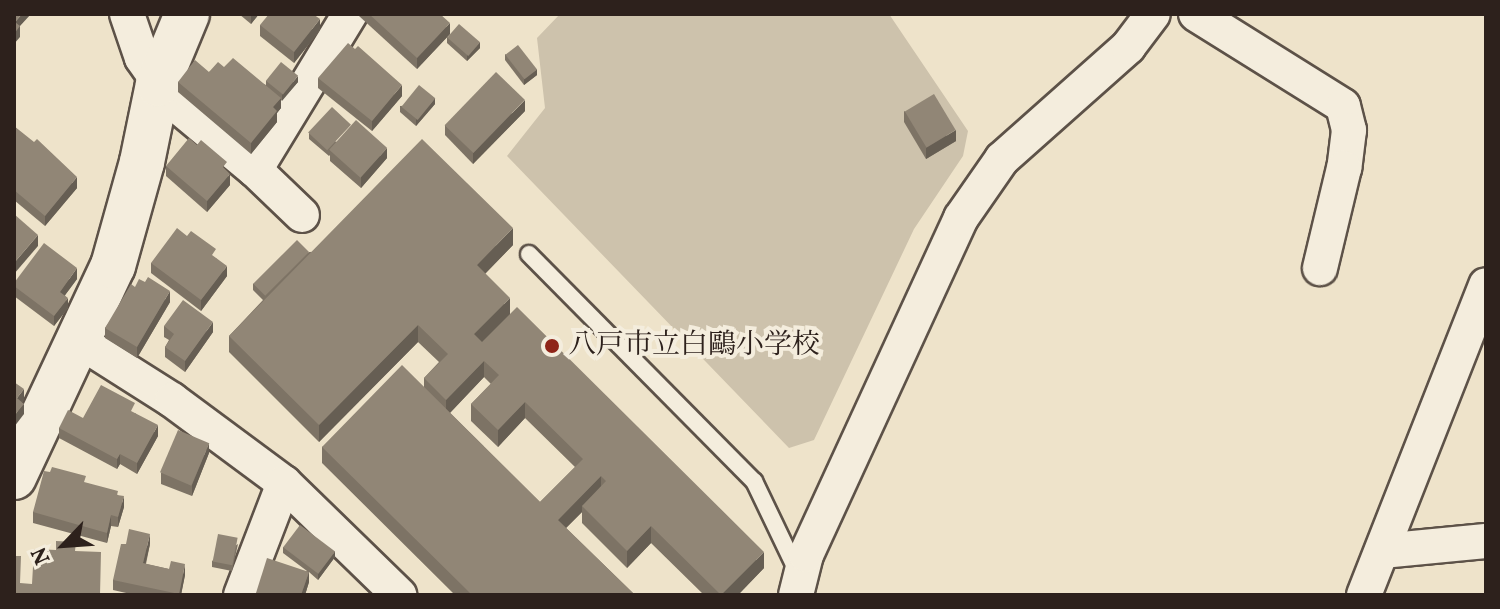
<!DOCTYPE html>
<meta charset="utf-8">
<style>
body{margin:0}
#map{position:relative;width:1500px;height:609px;overflow:hidden;background:#eee3ca;font-family:Vollkorn,"Noto Serif JP",serif}
div>[style]{position:absolute}
[style*='--x']{left:calc(var(--x)*1px);top:calc(var(--y)*1px);width:calc(var(--w)*1px);rotate:calc(var(--a)*1deg)}
.green>*{inset:0;background:#cdc2ac}
.roads{filter:drop-shadow(2px 0 #5d5248) drop-shadow(-2px 0 #5d5248) drop-shadow(0 2px #5d5248) drop-shadow(0 -2px #5d5248)}
.lane>*{height:16px;margin:-8px;padding:0 8px;transform-origin:8px;border-radius:8px;background:#f4eddd}
.street>*{height:34px;margin:-17px;padding:0 17px;transform-origin:17px;border-radius:17px;background:#f4eddd}
.secondary>*{height:44px;margin:-22px;padding:0 22px;transform-origin:22px;border-radius:22px;background:#f4eddd}
.wall>*{inset:0;background:#7d7365}
.shaded-wall>*{inset:0;background:#665e53}
.building>*{inset:0;background:#918676;transform-origin:0 0}
.dots>*{width:22px;height:22px;translate:-50% -50%;box-sizing:border-box;border:4px solid #f4eddd;border-radius:50%}
span{translate:-50% -50%;white-space:nowrap;text-align:center;line-height:1.15;-webkit-text-stroke:8px #f4eddd;paint-order:stroke}
.poi-label{font-size:28px;color:#2d211c}
.left{translate:0 -50%;text-align:left}
.frame{position:absolute;inset:0;border:16px solid #2d211c;pointer-events:none}
.north{position:absolute;left:24px;top:505px;width:80px;height:80px;-webkit-text-stroke:6px #f4eddd;paint-order:stroke;rotate:245deg;font-size:22px;font-weight:700;line-height:32px;text-align:center;color:#2d211c}
.north::after{content:'';display:block;margin:auto;width:28px;height:36px;background:#2d211c;clip-path:polygon(50% 0,100% 100%,50% 72%,0 100%)}
</style>
<div id="map">
<div class="green">
<i style="clip-path:polygon(560px 14px,889px 14px,968px 131px,963px 156px,914px 229px,814px 440px,789px 448px,507px 156px,545px 108px,537px 38px)"></i>
</div>
<div class="roads">
<div class="lane">
<i style="--x:529;--y:254;--w:320;--a:45.3"></i>
<i style="--x:754;--y:481;--w:102;--a:64.4"></i>
</div>
<div class="street">
<i style="--x:127;--y:14;--w:46;--a:71.2"></i>
<i style="--x:142;--y:58;--w:54;--a:54.8"></i>
<i style="--x:173;--y:102;--w:107;--a:39.7"></i>
<i style="--x:255;--y:170;--w:65;--a:43.8"></i>
<i style="--x:1196;--y:14;--w:173;--a:32"></i>
<i style="--x:1343;--y:106;--w:25;--a:76"></i>
<i style="--x:1349;--y:130;--w:38;--a:97"></i>
<i style="--x:1344;--y:168;--w:103;--a:103.5"></i>
<i style="--x:255;--y:170;--w:183;--a:-58.7"></i>
<i style="--x:79;--y:341;--w:110;--a:32.4"></i>
<i style="--x:172;--y:400;--w:139;--a:36.5"></i>
<i style="--x:284;--y:483;--w:161;--a:44.2"></i>
<i style="--x:1382;--y:551;--w:104;--a:-5.5"></i>
<i style="--x:241;--y:595;--w:120;--a:-69"></i>
<i style="--x:796;--y:595;--w:41;--a:-76"></i>
<i style="--x:806;--y:555;--w:371;--a:-65.3"></i>
<i style="--x:961;--y:218;--w:72;--a:-55.2"></i>
<i style="--x:1002;--y:159;--w:169;--a:-41.6"></i>
<i style="--x:1128;--y:47;--w:41;--a:-52.9"></i>
<i style="--x:1364;--y:595;--w:333;--a:-68.5"></i>
</div>
<div class="secondary">
<i style="--x:14;--y:477;--w:233;--a:-64.9"></i>
<i style="--x:113;--y:266;--w:108;--a:-74.4"></i>
<i style="--x:142;--y:162;--w:80;--a:-78.4"></i>
<i style="--x:158;--y:84;--w:76;--a:-67.5"></i>
</div>
</div>
<div class="wall">
<i style="clip-path:polygon(239px 14px,259px 14px,251px 24px)"></i>
<i style="clip-path:polygon(359px 14px,440px 14px,450px 34px,417px 69px,359px 16px)"></i>
<i style="clip-path:polygon(260px 25px,320px 30px,294px 63px,260px 36px)"></i>
<i style="clip-path:polygon(447px 37px,480px 48px,467px 61px,447px 43px)"></i>
<i style="clip-path:polygon(505px 54px,537px 75px,524px 85px,505px 60px)"></i>
<i style="clip-path:polygon(224px 67px,266px 85px,266px 81px,298px 82px,281px 101px,281px 108px,277px 113px,277px 122px,251px 154px,178px 92px,178px 82px)"></i>
<i style="clip-path:polygon(318px 78px,402px 96px,372px 131px,318px 88px)"></i>
<i style="clip-path:polygon(435px 104px,416px 126px,400px 112px,400px 106px)"></i>
<i style="clip-path:polygon(525px 111px,473px 164px,445px 135px,445px 125px)"></i>
<i style="clip-path:polygon(904px 111px,956px 141px,926px 159px,904px 122px)"></i>
<i style="clip-path:polygon(14px 126px,77px 188px,45px 226px,14px 200px)"></i>
<i style="clip-path:polygon(309px 133px,387px 158px,361px 188px,330px 161px,330px 155px,329px 156px,309px 139px)"></i>
<i style="clip-path:polygon(166px 166px,227px 171px,230px 185px,207px 212px,166px 176px)"></i>
<i style="clip-path:polygon(evenodd,513px 245px,485px 274px,510px 314px,764px 568px,738px 595px,704px 595px,651px 543px,627px 568px,582px 523px,582px 512px,566px 528px,635px 595px,455px 595px,322px 463px,322px 447px,424px 387px,424px 378px,439px 362px,418px 342px,319px 442px,229px 352px,229px 336px,263px 300px,253px 290px,253px 284px,309px 252px,513px 245px,484px 377px,491px 384px,471px 404px,471px 421px,498px 447px,525px 418px,575px 467px,540px 502px,450px 413px,484px 377px)"></i>
<i style="clip-path:polygon(216px 258px,227px 276px,201px 311px,151px 273px,151px 263px)"></i>
<i style="clip-path:polygon(77px 279px,65px 295px,68px 308px,54px 326px,14px 296px,14px 283px)"></i>
<i style="clip-path:polygon(135px 287px,170px 302px,137px 358px,105px 338px,105px 328px)"></i>
<i style="clip-path:polygon(164px 326px,213px 332px,185px 372px,165px 357px,165px 347px,169px 340px,164px 337px)"></i>
<i style="clip-path:polygon(135px 413px,158px 436px,137px 474px,120px 464px,117px 469px,59px 438px,59px 428px,83px 418px)"></i>
<i style="clip-path:polygon(209px 453px,192px 496px,161px 484px,161px 473px)"></i>
<i style="clip-path:polygon(86px 483px,118px 495px,124px 507px,118px 527px,111px 526px,107px 543px,33px 523px,33px 512px)"></i>
<i style="clip-path:polygon(150px 544px,146px 564px,169px 569px,185px 575px,181px 595px,135px 595px,113px 590px,113px 580px)"></i>
<i style="clip-path:polygon(238px 544px,232px 571px,212px 567px,212px 561px)"></i>
<i style="clip-path:polygon(283px 547px,335px 557px,318px 580px,309px 572px,309px 582px,305px 595px,256px 595px,256px 593px,307px 571px,283px 553px)"></i>
</div>
<div class="shaded-wall">
<i style="clip-path:polygon(22px 14px,31px 14px,20px 26px,20px 37px,14px 44px,15px 22px)"></i>
<i style="clip-path:polygon(251px 14px,259px 14px,251px 24px)"></i>
<i style="clip-path:polygon(320px 19px,320px 30px,294px 63px,294px 52px)"></i>
<i style="clip-path:polygon(450px 23px,450px 34px,417px 69px,417px 58px)"></i>
<i style="clip-path:polygon(480px 42px,480px 48px,467px 61px,467px 56px)"></i>
<i style="clip-path:polygon(537px 69px,537px 75px,524px 85px,524px 79px)"></i>
<i style="clip-path:polygon(298px 76px,298px 82px,282px 101px,282px 95px)"></i>
<i style="clip-path:polygon(402px 85px,402px 96px,372px 131px,372px 121px)"></i>
<i style="clip-path:polygon(281px 98px,281px 108px,277px 113px,277px 122px,251px 154px,251px 143px,273px 107px)"></i>
<i style="clip-path:polygon(435px 98px,435px 104px,416px 126px,416px 120px)"></i>
<i style="clip-path:polygon(525px 100px,525px 111px,473px 164px,473px 153px)"></i>
<i style="clip-path:polygon(956px 130px,956px 141px,926px 159px,926px 148px)"></i>
<i style="clip-path:polygon(387px 148px,387px 158px,361px 188px,361px 177px)"></i>
<i style="clip-path:polygon(230px 174px,230px 185px,207px 212px,207px 201px)"></i>
<i style="clip-path:polygon(77px 177px,77px 188px,45px 226px,45px 216px)"></i>
<i style="clip-path:polygon(513px 228px,513px 245px,477px 282px,477px 265px)"></i>
<i style="clip-path:polygon(38px 235px,38px 246px,14px 274px,14px 263px)"></i>
<i style="clip-path:polygon(227px 266px,227px 276px,201px 311px,201px 300px)"></i>
<i style="clip-path:polygon(77px 268px,77px 279px,60px 302px,60px 292px)"></i>
<i style="clip-path:polygon(170px 291px,170px 302px,137px 358px,137px 347px)"></i>
<i style="clip-path:polygon(68px 298px,68px 308px,54px 326px,54px 316px)"></i>
<i style="clip-path:polygon(510px 298px,510px 315px,474px 351px,474px 334px)"></i>
<i style="clip-path:polygon(213px 322px,213px 332px,185px 372px,185px 361px)"></i>
<i style="clip-path:polygon(418px 325px,418px 342px,319px 442px,319px 425px)"></i>
<i style="clip-path:polygon(484px 361px,484px 377px,446px 417px,446px 400px)"></i>
<i style="clip-path:polygon(24px 389px,24px 400px,17px 409px,17px 398px)"></i>
<i style="clip-path:polygon(525px 402px,525px 418px,498px 447px,498px 430px)"></i>
<i style="clip-path:polygon(24px 404px,24px 414px,14px 427px,14px 416px)"></i>
<i style="clip-path:polygon(158px 425px,158px 436px,137px 474px,137px 463px)"></i>
<i style="clip-path:polygon(209px 443px,209px 453px,192px 496px,192px 485px)"></i>
<i style="clip-path:polygon(120px 454px,120px 464px,117px 469px,117px 459px)"></i>
<i style="clip-path:polygon(601px 476px,601px 493px,582px 506px,582px 512px,558px 536px,558px 520px)"></i>
<i style="clip-path:polygon(124px 496px,124px 507px,118px 527px,118px 517px)"></i>
<i style="clip-path:polygon(111px 515px,111px 526px,107px 543px,107px 533px)"></i>
<i style="clip-path:polygon(651px 526px,651px 543px,627px 568px,627px 551px)"></i>
<i style="clip-path:polygon(150px 534px,150px 544px,143px 574px,143px 563px)"></i>
<i style="clip-path:polygon(335px 551px,335px 557px,318px 580px,318px 574px)"></i>
<i style="clip-path:polygon(764px 552px,764px 568px,738px 595px,721px 595px)"></i>
<i style="clip-path:polygon(185px 564px,185px 575px,181px 595px,179px 595px)"></i>
<i style="clip-path:polygon(309px 572px,309px 582px,305px 595px,301px 595px)"></i>
</div>
<div class="building">
<i style="clip-path:polygon(14px 14px,22px 14px,15px 22px,20px 26px,14px 34px)"></i>
<i style="clip-path:polygon(269px 14px,313px 14px,320px 19px,294px 52px,260px 25px)"></i>
<i style="clip-path:polygon(369px 14px,440px 14px,450px 23px,417px 58px)"></i>
<i style="left:459px;top:24px;width:28px;height:18px;rotate:41deg"></i>
<i style="clip-path:polygon(348px 43px,355px 49px,358px 46px,402px 85px,372px 121px,318px 78px)"></i>
<i style="left:518px;top:45px;width:31px;height:16px;rotate:52deg"></i>
<i style="clip-path:polygon(233px 58px,281px 98px,273px 107px,277px 111px,251px 143px,178px 82px,195px 60px,209px 72px,218px 62px,224px 67px)"></i>
<i style="left:281px;top:62px;width:22px;height:24px;rotate:39deg"></i>
<i style="left:496px;top:72px;width:40px;height:74px;rotate:44deg"></i>
<i style="left:419px;top:85px;width:21px;height:28px;rotate:39deg"></i>
<i style="left:934px;top:94px;width:42px;height:34px;rotate:59deg"></i>
<i style="left:332px;top:107px;width:26px;height:35px;rotate:43deg"></i>
<i style="left:356px;top:120px;width:42px;height:40px;rotate:42deg"></i>
<i style="clip-path:polygon(14px 126px,34px 142px,37px 139px,77px 177px,45px 216px,14px 190px)"></i>
<i style="clip-path:polygon(189px 138px,197px 145px,201px 140px,227px 162px,223px 167px,230px 174px,207px 201px,166px 166px)"></i>
<i style="clip-path:polygon(422px 139px,513px 228px,477px 265px,510px 298px,474px 334px,482px 342px,517px 307px,764px 552px,721px 595px,651px 526px,627px 551px,582px 506px,606px 481px,601px 476px,558px 520px,635px 595px,472px 595px,322px 447px,402px 365px,540px 502px,583px 459px,525px 402px,498px 430px,471px 404px,499px 375px,484px 361px,446px 400px,424px 378px,448px 354px,418px 325px,319px 425px,229px 336px)"></i>
<i style="clip-path:polygon(14px 214px,38px 235px,14px 263px)"></i>
<i style="clip-path:polygon(177px 228px,187px 236px,191px 231px,216px 249px,212px 255px,227px 266px,201px 300px,151px 263px)"></i>
<i style="left:297px;top:240px;width:17px;height:62px;rotate:45deg"></i>
<i style="clip-path:polygon(44px 243px,77px 268px,60px 292px,68px 298px,54px 316px,14px 286px,14px 283px)"></i>
<i style="clip-path:polygon(148px 277px,170px 291px,137px 347px,105px 328px,131px 284px,135px 287px,139px 279px,145px 282px)"></i>
<i style="clip-path:polygon(183px 300px,213px 322px,185px 361px,165px 347px,174px 334px,164px 326px)"></i>
<i style="clip-path:polygon(14px 382px,24px 389px,17px 398px,24px 404px,14px 416px)"></i>
<i style="clip-path:polygon(101px 385px,135px 403px,131px 411px,158px 425px,137px 463px,120px 454px,117px 459px,59px 428px,68px 410px,83px 418px)"></i>
<i style="left:178px;top:430px;width:34px;height:46px;rotate:23deg"></i>
<i style="clip-path:polygon(52px 467px,86px 476px,84px 482px,118px 491px,117px 495px,124px 496px,118px 517px,111px 515px,107px 533px,33px 512px,44px 471px,50px 472px)"></i>
<i style="left:300px;top:525px;width:44px;height:28px;rotate:37deg"></i>
<i style="clip-path:polygon(129px 529px,150px 534px,143px 563px,169px 569px,171px 561px,185px 564px,179px 594px,113px 580px,121px 544px,126px 544px)"></i>
<i style="left:218px;top:534px;width:20px;height:28px;rotate:11deg"></i>
<i style="clip-path:polygon(56px 541px,76px 542px,75px 551px,101px 552px,100px 595px,14px 595px,14px 556px,21px 556px,20px 583px,32px 584px,34px 549px,56px 550px)"></i>
<i style="clip-path:polygon(267px 558px,309px 572px,301px 595px,264px 595px,256px 593px)"></i>
</div>
<div class="dots">
<i style="left:552px;top:346px;background:#8f2418"></i>
</div>
<div class="poi-label">
<span class="left" style="left:568px;top:346px">八戸市立白鷗小学校</span>
</div>
<div class="frame"></div>
<div class="north">N</div>
</div>
